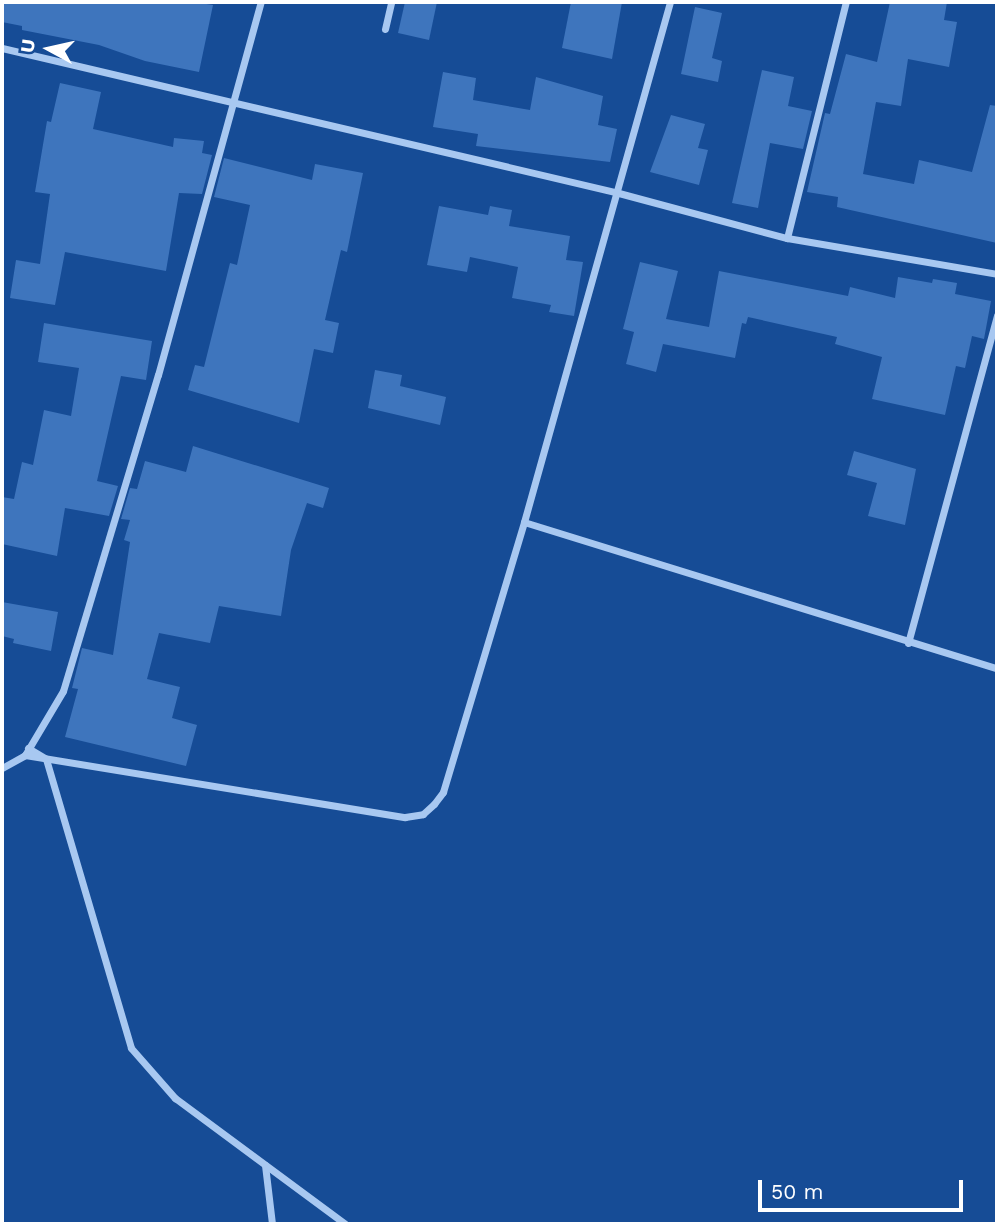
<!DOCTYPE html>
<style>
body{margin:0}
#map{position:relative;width:999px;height:1226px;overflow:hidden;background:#164c96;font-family:"Work Sans",sans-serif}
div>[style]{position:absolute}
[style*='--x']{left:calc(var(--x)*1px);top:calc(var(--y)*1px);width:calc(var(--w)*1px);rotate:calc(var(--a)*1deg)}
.building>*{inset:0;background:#3e75bd}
.minor>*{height:7px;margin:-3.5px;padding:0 3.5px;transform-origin:3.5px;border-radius:3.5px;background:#a8c8f1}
span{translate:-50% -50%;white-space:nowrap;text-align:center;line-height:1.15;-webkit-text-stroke:6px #164c96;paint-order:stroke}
.frame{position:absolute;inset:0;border:4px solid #fff;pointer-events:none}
.north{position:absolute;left:14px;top:14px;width:70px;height:70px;-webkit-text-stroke:5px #164c96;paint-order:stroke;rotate:278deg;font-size:19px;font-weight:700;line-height:28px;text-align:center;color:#fff}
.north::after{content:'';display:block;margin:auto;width:24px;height:32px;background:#fff;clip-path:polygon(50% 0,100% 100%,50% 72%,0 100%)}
.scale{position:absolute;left:758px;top:1180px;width:205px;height:32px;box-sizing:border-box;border:4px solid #fff;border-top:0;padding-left:9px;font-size:21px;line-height:24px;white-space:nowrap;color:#fff;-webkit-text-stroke:5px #164c96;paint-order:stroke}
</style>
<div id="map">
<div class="building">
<i style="clip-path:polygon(2px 2px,193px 2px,213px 5px,199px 72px,145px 61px,99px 45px,22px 30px,22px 26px,2px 22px)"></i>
<i style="clip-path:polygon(405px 2px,437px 2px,429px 40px,398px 33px)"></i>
<i style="clip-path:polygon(571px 2px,622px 2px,612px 59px,562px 48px)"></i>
<i style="clip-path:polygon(890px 2px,947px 2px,944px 20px,957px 22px,949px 67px,908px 59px,901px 106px,876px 102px,863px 174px,914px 184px,919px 160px,972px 172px,990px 105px,997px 106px,997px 243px,837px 207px,838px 197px,807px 192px,825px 113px,830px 114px,846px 54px,877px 62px)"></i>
<i style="clip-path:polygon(695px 7px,722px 13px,712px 58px,722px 61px,718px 82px,681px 74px)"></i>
<i style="clip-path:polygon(762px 70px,794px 77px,788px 106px,812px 111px,803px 149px,770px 143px,758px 208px,732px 203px)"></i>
<i style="clip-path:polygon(443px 72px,476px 78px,473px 100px,530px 110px,536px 77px,603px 96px,598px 125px,617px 129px,610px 162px,476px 146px,478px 134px,433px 127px)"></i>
<i style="clip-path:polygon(60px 83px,101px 92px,93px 129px,173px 147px,174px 138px,204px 141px,202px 153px,212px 155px,202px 194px,179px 193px,166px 271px,65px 252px,55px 305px,10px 298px,16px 260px,40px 264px,50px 194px,35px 192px,47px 121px,51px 122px)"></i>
<i style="clip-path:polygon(671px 115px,705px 124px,698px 148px,708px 150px,699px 185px,650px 172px)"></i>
<i style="clip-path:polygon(224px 158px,312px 180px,315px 164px,363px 173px,347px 252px,341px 250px,325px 320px,339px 323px,333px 353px,314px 349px,299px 423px,188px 390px,195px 365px,204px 367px,230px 263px,237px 265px,250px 205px,214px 197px)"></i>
<i style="clip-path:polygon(439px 206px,488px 215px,490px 206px,512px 210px,509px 226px,570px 236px,566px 260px,583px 262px,574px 316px,549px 312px,551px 305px,512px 298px,518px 267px,470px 257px,467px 272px,427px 265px)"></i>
<i style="clip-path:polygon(640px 262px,678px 271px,666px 319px,709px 327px,719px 271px,848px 296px,850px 287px,895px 298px,898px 277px,932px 283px,933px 279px,957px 283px,955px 294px,991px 301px,984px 339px,972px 336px,965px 368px,956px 366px,945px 415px,872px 399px,882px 357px,835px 344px,837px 337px,748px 317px,746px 324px,742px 323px,735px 358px,663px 344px,656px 372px,626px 364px,634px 332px,623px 329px)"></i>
<i style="clip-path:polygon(44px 323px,152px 341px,146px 380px,121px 376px,97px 481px,118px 486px,109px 516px,65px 508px,57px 556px,2px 544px,2px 497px,14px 499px,22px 462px,33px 465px,44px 410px,71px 416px,79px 368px,38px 362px)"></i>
<i style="clip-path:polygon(375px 370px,402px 375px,400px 386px,446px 397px,440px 425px,368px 408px)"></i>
<i style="clip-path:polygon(193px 446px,329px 488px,323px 508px,307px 503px,291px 550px,281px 616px,219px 606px,210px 643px,159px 633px,147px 679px,180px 687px,172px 718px,197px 725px,186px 766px,65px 737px,78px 689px,72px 688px,82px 648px,113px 655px,130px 542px,124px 540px,130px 520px,121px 519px,130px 488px,137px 489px,145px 461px,186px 472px)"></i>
<i style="clip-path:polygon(854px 451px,916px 469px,905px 525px,868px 516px,877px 483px,847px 475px)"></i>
<i style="clip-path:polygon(2px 602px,58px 612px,51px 651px,13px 643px,14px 639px,2px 636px)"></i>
</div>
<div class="minor">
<i style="--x:385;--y:29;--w:28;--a:-77"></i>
<i style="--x:2;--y:48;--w:630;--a:13.22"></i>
<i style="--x:615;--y:192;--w:178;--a:15"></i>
<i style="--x:787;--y:238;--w:213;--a:9.7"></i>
<i style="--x:787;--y:238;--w:243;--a:-76"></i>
<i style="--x:524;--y:522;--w:495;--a:17.2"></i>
<i style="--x:908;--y:643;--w:340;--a:-74.8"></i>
<i style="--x:28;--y:748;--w:21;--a:31"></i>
<i style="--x:46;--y:759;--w:301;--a:73.6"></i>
<i style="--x:131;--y:1048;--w:67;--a:48.7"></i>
<i style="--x:175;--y:1098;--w:212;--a:36.5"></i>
<i style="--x:25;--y:755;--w:385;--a:9.3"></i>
<i style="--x:405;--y:817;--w:18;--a:-9"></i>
<i style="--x:423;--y:814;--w:15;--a:-42"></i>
<i style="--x:434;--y:804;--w:15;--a:-53"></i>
<i style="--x:443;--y:792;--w:282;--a:-73.3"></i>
<i style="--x:524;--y:522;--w:540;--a:-74.32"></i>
<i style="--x:2;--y:768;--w:26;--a:-29"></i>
<i style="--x:25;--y:755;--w:74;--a:-59.3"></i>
<i style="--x:63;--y:691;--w:330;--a:-73.3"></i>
<i style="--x:158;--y:375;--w:387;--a:-74.6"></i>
<i style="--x:265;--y:1165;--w:59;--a:83.2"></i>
</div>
<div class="frame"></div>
<div class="north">U</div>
<div class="scale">50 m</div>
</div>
